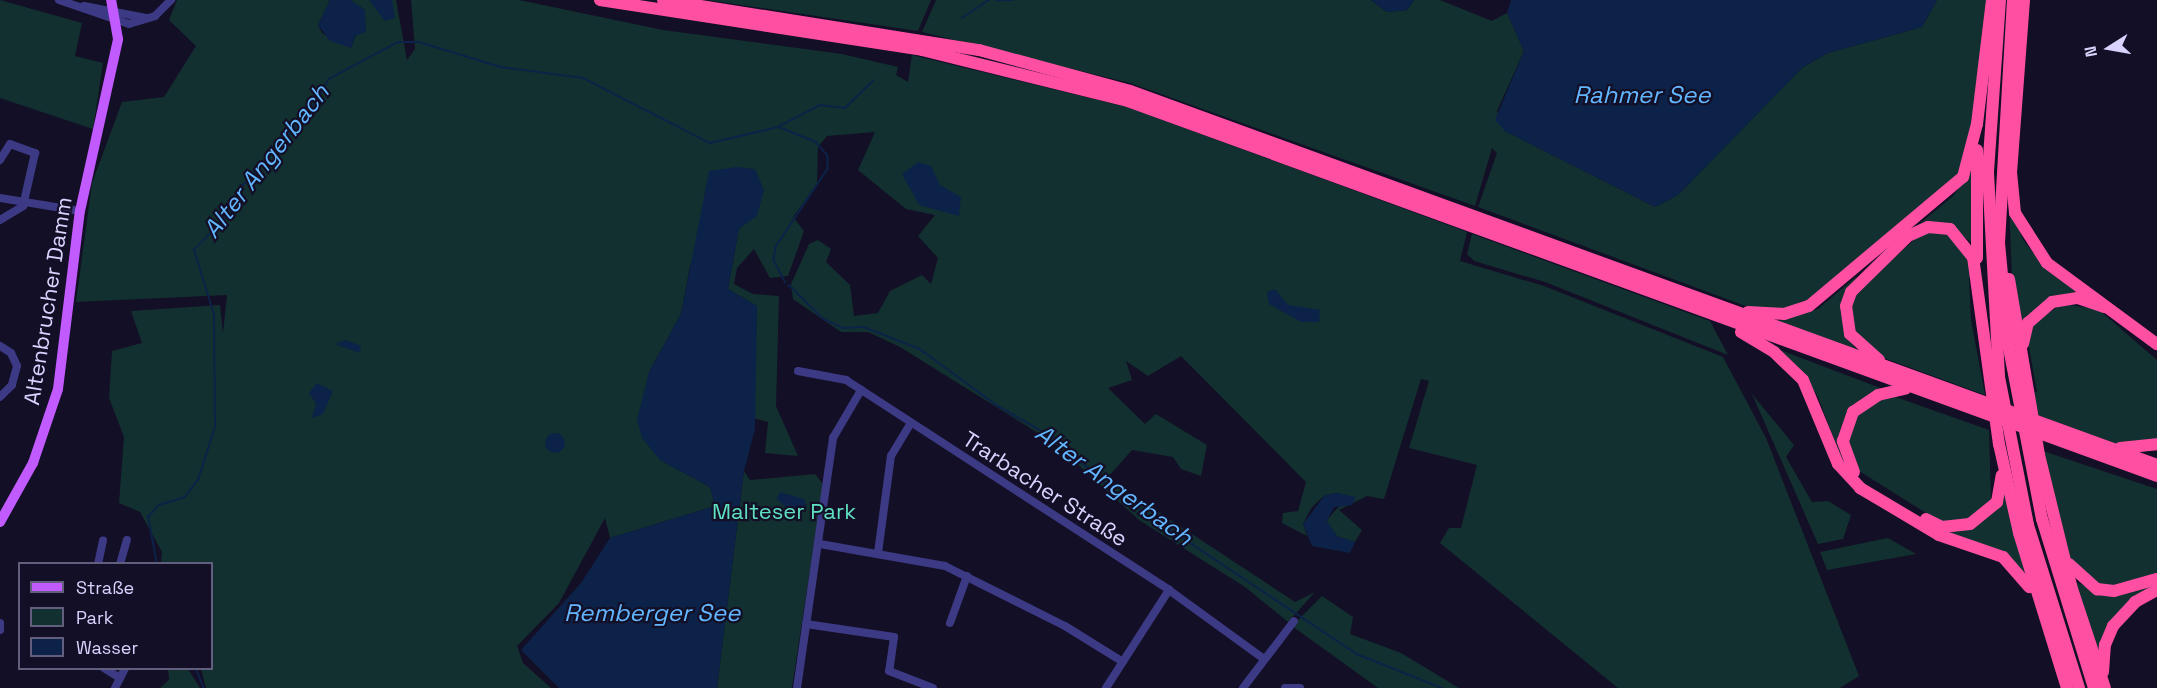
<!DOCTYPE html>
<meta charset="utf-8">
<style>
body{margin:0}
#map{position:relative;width:2157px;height:688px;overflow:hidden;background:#130f26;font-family:"Space Grotesk",sans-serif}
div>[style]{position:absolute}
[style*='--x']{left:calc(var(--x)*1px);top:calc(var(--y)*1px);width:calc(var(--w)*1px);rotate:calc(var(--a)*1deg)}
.green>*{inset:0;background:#12302f}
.water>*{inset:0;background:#0c2248}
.round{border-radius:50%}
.stream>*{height:1.5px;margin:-0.75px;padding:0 0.75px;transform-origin:0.75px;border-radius:0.75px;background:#0c2248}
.minor>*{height:8px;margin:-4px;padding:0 4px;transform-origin:4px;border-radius:4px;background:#3d3a85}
.major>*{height:10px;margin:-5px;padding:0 5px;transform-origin:5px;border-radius:5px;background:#c25bff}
.highway>*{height:12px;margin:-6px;padding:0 6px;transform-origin:6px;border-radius:6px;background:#ff4fa3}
span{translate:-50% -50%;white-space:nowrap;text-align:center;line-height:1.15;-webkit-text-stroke:4.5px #130f26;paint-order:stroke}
.street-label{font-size:22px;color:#d9d4ff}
.park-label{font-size:22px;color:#5fe0c0}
.water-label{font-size:24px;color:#62b6ff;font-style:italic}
.legend{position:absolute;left:18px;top:562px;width:195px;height:108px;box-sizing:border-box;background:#130f26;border:2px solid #625e7d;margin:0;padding:8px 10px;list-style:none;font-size:18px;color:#d9d4ff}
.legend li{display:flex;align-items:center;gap:12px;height:30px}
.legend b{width:30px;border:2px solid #625e7d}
.north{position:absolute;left:2079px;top:18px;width:60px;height:60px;-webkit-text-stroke:4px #130f26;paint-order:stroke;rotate:259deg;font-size:16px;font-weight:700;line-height:24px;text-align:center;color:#d9d4ff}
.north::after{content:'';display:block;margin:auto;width:21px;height:27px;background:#d9d4ff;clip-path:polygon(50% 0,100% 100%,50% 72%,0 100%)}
</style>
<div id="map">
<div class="green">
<i style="clip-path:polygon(0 0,82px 23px,75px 56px,103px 63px,93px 129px,0 98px)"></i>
<i style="clip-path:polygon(177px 0,330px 0,318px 25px,322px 33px,351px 48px,365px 10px,350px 0,396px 0,407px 60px,415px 49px,411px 0,519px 0,663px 30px,842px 54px,898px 67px,896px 75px,908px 82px,912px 55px,1127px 107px,1467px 232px,1460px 261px,1544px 286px,1723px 357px,1766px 438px,1859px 676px,1840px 688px,1618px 688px,1440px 543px,1449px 528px,1461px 528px,1477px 465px,1409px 448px,1429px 381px,1421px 379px,1384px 499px,1367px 496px,1339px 510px,1362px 530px,1355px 542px,1337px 536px,1326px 521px,1342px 503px,1338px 493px,1325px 495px,1312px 507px,1303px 524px,1307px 536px,1282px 523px,1283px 513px,1298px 511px,1306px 482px,1181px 356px,1148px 376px,1126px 361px,1132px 380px,1108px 388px,1145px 424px,1156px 414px,1207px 445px,1201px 476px,1181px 469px,1173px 457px,1132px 450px,1107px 478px,1295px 602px,1315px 592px,1288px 622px,1245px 587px,1139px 520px,1054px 443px,900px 347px,868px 332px,841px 332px,793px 299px,791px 284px,809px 244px,818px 240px,831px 249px,826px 262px,850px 285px,854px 316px,878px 313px,890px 291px,922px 275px,931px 284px,938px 258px,918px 236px,935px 215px,906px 209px,858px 170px,875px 132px,827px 136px,818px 147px,817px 184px,793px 217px,804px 231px,788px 276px,770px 278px,754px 249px,737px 268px,734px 284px,753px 294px,779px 296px,776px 406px,798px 456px,765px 453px,768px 422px,753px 418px,757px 306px,728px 289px,739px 229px,764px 190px,690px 266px,681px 314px,649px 372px,660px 460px,710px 487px,715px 506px,610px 538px,605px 518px,559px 603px,517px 646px,523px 663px,551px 688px,206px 688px,201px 669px,212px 668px,212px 564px,161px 563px,162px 552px,140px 512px,119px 503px,124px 437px,109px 398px,112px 351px,142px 343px,131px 311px,220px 305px,223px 333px,227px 295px,76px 302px,92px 183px,122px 102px,164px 97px,196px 46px,169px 20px)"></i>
<i style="clip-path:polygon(707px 0,931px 0,918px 31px)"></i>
<i style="clip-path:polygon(936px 0,1371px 0,1387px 12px,1407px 10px,1414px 0,1440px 0,1492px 21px,1507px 13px,1524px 51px,1497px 111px,1505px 131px,1655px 207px,1678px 195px,1803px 67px,1828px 53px,1922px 27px,1937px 0,1988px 0,1969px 147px,1960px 175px,1807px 304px,1794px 310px,1751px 308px,1478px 207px,1497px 153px,1492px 148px,1475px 206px,1130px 83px,922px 32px)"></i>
<i style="clip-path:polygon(1974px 168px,1974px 244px,1943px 223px,1911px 231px,1953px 196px)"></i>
<i style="clip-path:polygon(2009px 203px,2023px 240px,2043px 265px,2078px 293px,2022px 326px,2012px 278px)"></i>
<i style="clip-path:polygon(1923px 232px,1943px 232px,1961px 242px,1973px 273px,1969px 278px,1971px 320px,1985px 395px,1876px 355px,1854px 333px,1851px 305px,1856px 292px)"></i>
<i style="clip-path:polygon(1472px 234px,1710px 321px,1728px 355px,1545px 282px,1474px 261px,1467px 254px)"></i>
<i style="clip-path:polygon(1858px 275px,1847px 292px,1849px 340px,1856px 349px,1777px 321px,1818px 309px)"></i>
<i style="clip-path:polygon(2062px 304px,2098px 309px,2157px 360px,2157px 441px,2124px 447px,2035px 414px,2031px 393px,2037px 392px,2028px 342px,2032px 324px)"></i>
<i style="clip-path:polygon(1772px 347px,1883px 389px,1850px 410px,1842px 425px,1838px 442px,1845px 468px,1818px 397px,1806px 378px)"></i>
<i style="clip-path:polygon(1752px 394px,1794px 445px,1786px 457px,1812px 502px,1828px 501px,1851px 515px,1843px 539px,1818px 544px)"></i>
<i style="clip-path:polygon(1893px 396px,1989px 430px,1991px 500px,1967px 521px,1939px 521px,1859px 471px,1848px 447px,1854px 419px,1880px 399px)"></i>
<i style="clip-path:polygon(2043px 451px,2157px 489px,2157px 577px,2133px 585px,2097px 586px,2070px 561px)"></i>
<i style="clip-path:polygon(744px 471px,750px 480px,815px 474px,823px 484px,792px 688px,717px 688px)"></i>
<i style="clip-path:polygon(2005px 492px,2026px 574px,2004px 554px,1941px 530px,1955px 531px)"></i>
<i style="clip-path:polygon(1888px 538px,1916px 554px,1827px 570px,1820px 552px)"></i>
<i style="clip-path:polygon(2073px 581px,2113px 597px,2157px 585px,2118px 612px,2098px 659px)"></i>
<i style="clip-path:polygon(1322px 596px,1353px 617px,1350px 634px,1401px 653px,1459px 688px,1378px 688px,1292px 626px)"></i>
<i style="clip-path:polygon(168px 668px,188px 669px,200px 688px,160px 688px,169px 680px)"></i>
</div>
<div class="water">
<i style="clip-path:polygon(330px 0,350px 0,365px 10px,366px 32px,355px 36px,351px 48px,330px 41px,318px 25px)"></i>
<i style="clip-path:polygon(369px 0,392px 0,395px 18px,385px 21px)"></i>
<i style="clip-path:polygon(1371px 0,1414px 0,1407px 10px,1387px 12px)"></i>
<i style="clip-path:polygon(1511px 0,1937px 0,1922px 27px,1828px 53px,1803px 67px,1678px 195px,1655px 207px,1505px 131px,1495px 120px,1524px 51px,1507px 13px)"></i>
<i style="clip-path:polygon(918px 162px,931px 166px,940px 185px,961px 197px,959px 216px,919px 205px,902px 174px)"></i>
<i style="clip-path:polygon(737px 167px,755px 169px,764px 190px,757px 216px,739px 229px,728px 289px,757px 306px,755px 429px,744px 471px,717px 688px,559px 688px,521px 650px,581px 583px,610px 538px,715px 506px,710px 487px,660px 460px,642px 438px,637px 420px,649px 372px,681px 314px,709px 171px)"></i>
<i style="clip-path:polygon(1275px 289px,1288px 305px,1320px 310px,1319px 322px,1301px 322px,1269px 304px,1267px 292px)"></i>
<i style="clip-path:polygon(346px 340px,361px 346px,360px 353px,335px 344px)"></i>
<i style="clip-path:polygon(317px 383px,333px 391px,323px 414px,312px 418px,316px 404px,309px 393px)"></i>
<i class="round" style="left:545px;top:433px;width:20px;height:20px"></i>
<i style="clip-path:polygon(780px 492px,804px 499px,807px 508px,795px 517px,777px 499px)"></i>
<i style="clip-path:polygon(1338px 493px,1356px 497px,1352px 505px,1334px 507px,1327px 521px,1337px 536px,1355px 542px,1350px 553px,1312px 546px,1303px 524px,1325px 495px)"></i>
</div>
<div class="stream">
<i style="--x:996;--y:0;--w:17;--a:0"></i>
<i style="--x:962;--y:18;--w:32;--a:-34"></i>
<i style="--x:780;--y:126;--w:45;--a:-27.7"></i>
<i style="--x:820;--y:105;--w:25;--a:7"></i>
<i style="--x:845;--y:108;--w:39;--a:-44"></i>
<i style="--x:789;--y:285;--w:49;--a:44.2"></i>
<i style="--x:824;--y:319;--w:21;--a:25"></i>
<i style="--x:843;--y:328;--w:21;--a:-3"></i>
<i style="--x:864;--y:327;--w:60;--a:21.4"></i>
<i style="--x:920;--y:349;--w:97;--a:36.2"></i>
<i style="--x:998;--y:406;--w:67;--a:29.6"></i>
<i style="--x:1056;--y:439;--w:82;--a:42"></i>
<i style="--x:1117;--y:494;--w:288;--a:33.7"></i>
<i style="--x:1357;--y:654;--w:92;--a:21.8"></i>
<i style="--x:157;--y:564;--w:48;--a:-100.8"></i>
<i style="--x:148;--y:517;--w:16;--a:-47"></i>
<i style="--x:159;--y:505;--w:27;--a:-17"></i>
<i style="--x:185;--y:497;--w:21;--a:-53"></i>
<i style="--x:198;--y:480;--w:56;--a:-72.2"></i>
<i style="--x:215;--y:427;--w:112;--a:-90.5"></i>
<i style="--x:214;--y:315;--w:68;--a:-107.1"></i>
<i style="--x:194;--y:250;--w:40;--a:-46"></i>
<i style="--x:222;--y:221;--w:42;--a:-59.7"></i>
<i style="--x:243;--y:185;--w:98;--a:-47.5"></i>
<i style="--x:309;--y:113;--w:39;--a:-60"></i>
<i style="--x:329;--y:79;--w:78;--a:-28.2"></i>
<i style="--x:398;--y:42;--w:21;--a:0"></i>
<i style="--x:419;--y:42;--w:86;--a:17"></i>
<i style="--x:501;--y:67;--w:83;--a:7.6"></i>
<i style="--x:583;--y:78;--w:143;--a:27.1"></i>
<i style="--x:710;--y:143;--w:71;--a:-13.1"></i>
<i style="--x:779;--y:127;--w:40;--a:22"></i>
<i style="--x:816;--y:142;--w:18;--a:49"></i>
<i style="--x:828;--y:156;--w:13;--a:90"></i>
<i style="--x:828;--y:169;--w:94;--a:123.7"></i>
<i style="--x:776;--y:247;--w:13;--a:99"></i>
<i style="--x:774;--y:260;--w:25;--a:63"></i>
<i style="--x:196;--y:668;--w:22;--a:68"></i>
</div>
<div class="minor">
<i style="--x:59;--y:0;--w:74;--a:18.9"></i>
<i style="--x:129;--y:24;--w:27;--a:-17"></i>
<i style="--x:155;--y:16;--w:23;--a:-45"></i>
<i style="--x:84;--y:6;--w:63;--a:11"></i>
<i style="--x:0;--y:160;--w:19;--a:-58"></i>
<i style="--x:10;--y:144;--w:27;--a:20"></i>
<i style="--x:35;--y:153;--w:54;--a:102.8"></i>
<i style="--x:0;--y:198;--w:81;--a:9.2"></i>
<i style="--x:0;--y:220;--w:27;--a:-31"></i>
<i style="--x:0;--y:346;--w:13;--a:32"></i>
<i style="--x:11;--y:353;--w:14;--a:65"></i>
<i style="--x:17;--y:366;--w:20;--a:105"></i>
<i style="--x:12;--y:385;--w:17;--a:135"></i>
<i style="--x:798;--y:371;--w:49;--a:10.6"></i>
<i style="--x:846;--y:380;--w:385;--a:33"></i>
<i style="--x:1169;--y:590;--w:117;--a:36"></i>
<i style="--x:820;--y:544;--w:127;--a:10"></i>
<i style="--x:945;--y:566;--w:134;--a:26.6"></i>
<i style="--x:1065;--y:626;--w:68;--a:31.8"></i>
<i style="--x:878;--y:553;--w:98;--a:-82.4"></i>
<i style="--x:891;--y:456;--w:39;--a:-59"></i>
<i style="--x:98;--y:564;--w:24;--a:-78"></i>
<i style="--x:120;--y:564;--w:25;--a:-74"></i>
<i style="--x:0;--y:623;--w:7;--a:90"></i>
<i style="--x:950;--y:623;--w:50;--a:-70.1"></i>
<i style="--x:806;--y:624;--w:89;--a:8.4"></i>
<i style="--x:894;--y:637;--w:34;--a:98"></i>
<i style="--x:889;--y:671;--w:47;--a:21.1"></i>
<i style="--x:104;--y:668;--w:19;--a:32"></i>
<i style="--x:115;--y:688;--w:22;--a:-63"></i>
<i style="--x:797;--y:688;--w:253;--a:-81.8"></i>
<i style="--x:833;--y:438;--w:56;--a:-59.7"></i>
<i style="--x:1106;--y:688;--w:117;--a:-57.3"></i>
<i style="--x:1243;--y:688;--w:84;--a:-52.7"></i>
<i style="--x:1285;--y:688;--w:15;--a:0"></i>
</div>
<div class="major">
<i style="--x:0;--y:522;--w:68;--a:-60.8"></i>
<i style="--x:33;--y:463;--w:78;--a:-71.3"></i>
<i style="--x:58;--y:389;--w:179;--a:-83"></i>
<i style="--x:80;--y:211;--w:176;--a:-77.5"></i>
<i style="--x:118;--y:39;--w:40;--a:-100"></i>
</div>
<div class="highway">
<i style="--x:600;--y:0;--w:326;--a:8.8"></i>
<i style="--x:922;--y:50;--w:212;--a:13.9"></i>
<i style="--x:1128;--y:101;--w:1095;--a:20.02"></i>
<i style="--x:663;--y:0;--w:320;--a:9"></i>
<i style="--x:979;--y:50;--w:156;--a:15.2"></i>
<i style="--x:1130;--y:91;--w:1093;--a:20.01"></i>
<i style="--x:2000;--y:0;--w:173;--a:94"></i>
<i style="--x:1988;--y:173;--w:204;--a:86.9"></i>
<i style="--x:1999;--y:377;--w:151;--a:78.9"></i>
<i style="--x:2028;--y:525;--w:171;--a:72.6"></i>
<i style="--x:2013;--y:0;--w:243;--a:93.3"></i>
<i style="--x:1999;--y:243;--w:105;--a:84.6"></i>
<i style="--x:2009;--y:348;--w:174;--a:79.1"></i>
<i style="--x:2042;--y:519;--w:177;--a:72.9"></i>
<i style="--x:2024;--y:0;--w:172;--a:94.3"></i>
<i style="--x:2011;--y:172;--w:41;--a:84.4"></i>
<i style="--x:2015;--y:213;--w:59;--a:57.4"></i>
<i style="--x:2047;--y:263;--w:137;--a:36.4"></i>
<i style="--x:1977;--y:258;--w:108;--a:-90"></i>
<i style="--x:2009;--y:279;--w:179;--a:80.3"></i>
<i style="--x:2039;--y:455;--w:138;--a:76.2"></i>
<i style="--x:2072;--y:589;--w:104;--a:71.6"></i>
<i style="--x:1748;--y:312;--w:36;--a:3"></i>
<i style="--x:1784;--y:314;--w:26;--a:-18"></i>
<i style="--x:1809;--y:306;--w:201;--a:-40"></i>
<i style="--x:1963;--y:177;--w:55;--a:-75.2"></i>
<i style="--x:1977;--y:124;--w:125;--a:-83.1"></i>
<i style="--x:1741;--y:332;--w:39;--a:31"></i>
<i style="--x:1774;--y:352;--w:40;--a:44"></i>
<i style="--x:1803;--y:380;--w:91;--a:67.4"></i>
<i style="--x:1838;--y:464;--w:33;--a:47"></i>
<i style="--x:1860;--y:488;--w:92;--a:30.7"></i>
<i style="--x:1939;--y:535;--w:68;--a:19"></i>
<i style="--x:2003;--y:557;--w:40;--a:49"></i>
<i style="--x:2023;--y:344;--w:22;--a:-77"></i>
<i style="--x:2028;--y:323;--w:32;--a:-41"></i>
<i style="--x:2052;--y:302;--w:26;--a:-9"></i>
<i style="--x:2078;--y:298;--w:28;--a:19"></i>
<i style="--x:1879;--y:360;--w:39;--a:-138"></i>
<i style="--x:1850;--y:334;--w:28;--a:-98"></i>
<i style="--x:1846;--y:306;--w:15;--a:-70"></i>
<i style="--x:1851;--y:292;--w:80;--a:-44.5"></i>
<i style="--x:1908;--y:236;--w:22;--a:-24"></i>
<i style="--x:1928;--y:227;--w:22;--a:5"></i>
<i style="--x:1950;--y:229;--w:36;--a:51"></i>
<i style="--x:1973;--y:257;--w:189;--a:82.1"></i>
<i style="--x:1999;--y:444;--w:91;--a:77.3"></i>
<i style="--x:2019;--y:533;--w:162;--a:72.8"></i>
<i style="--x:2120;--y:448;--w:37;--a:-6"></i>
<i style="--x:1854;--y:472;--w:33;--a:-110"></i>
<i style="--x:1843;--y:441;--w:31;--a:-71"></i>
<i style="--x:1853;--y:412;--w:30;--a:-34"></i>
<i style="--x:1878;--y:395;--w:28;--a:-13"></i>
<i style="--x:1926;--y:519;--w:18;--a:27"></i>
<i style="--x:1942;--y:527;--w:28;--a:-6"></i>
<i style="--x:1970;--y:524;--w:35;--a:-39"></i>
<i style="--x:1997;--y:502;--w:27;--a:-80"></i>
<i style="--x:2069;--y:564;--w:38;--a:42"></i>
<i style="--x:2097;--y:589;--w:17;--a:7"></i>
<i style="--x:2114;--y:591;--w:45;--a:-15.6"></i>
<i style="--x:2103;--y:672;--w:27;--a:-86"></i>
<i style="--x:2105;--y:645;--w:21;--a:-67"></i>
<i style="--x:2113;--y:626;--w:33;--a:-47"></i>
<i style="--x:2135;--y:602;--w:25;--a:-29"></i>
</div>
<div class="street-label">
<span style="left:48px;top:301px;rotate:-81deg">Altenbrucher Damm</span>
<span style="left:1045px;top:489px;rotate:33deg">Trarbacher Straße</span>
</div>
<div class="park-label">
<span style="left:784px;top:512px">Malteser Park</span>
</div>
<div class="water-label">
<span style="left:1642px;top:95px">Rahmer See</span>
<span style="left:266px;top:161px;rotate:-52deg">Alter Angerbach</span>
<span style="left:1114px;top:485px;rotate:36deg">Alter Angerbach</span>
<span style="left:652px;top:613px">Remberger See</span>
</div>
<ul class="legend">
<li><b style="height:8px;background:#c25bff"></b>Straße</li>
<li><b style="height:16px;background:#12302f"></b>Park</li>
<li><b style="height:16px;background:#0c2248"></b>Wasser</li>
</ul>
<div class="north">N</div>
</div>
